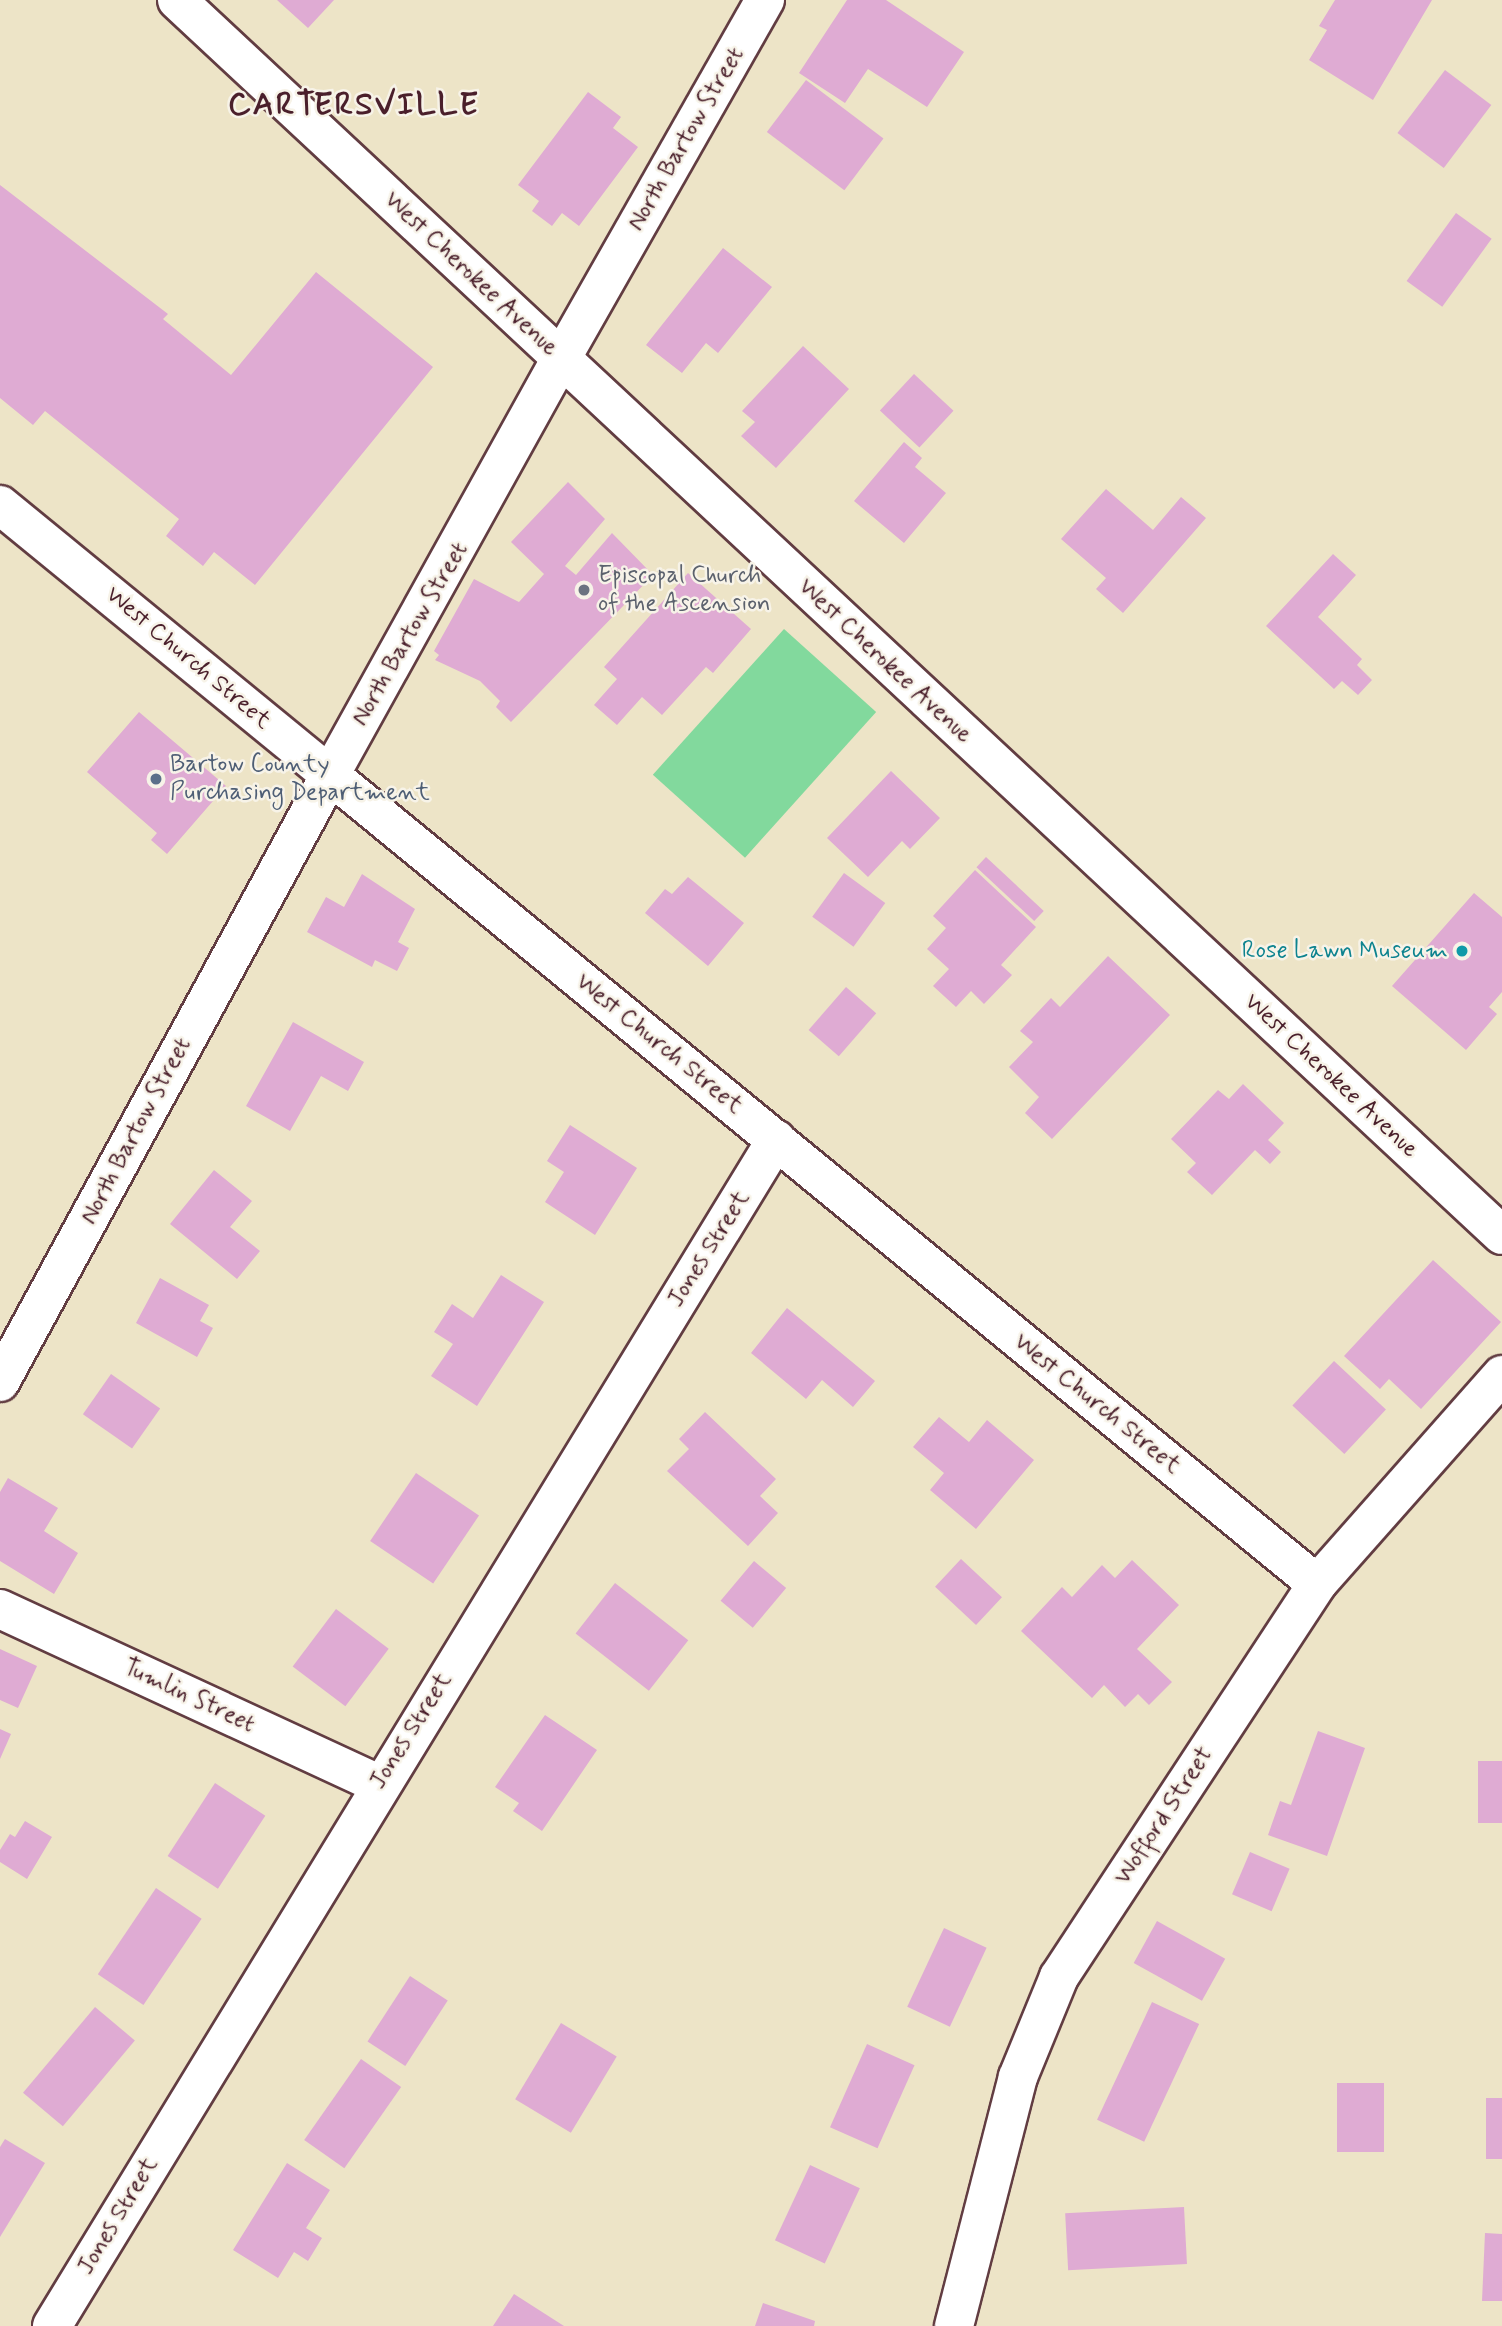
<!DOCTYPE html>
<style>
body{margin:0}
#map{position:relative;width:1502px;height:2326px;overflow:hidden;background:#ede4c7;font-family:Mynerve,sans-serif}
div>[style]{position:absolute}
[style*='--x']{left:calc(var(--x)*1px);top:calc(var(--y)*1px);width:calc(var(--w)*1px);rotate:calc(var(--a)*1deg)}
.green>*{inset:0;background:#82d99d;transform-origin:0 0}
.building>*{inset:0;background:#dfabd3;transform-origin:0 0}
.roads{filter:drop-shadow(2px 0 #623d42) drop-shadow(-2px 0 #623d42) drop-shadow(0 2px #623d42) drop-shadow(0 -2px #623d42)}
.minor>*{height:38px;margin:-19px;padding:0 19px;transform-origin:19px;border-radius:19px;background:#fff}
.tertiary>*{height:38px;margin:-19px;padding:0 19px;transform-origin:19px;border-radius:19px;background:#fff}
.secondary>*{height:38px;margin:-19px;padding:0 19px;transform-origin:19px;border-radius:19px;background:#fff}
.dots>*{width:19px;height:19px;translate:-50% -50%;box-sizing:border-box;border:4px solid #f7f3e8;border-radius:50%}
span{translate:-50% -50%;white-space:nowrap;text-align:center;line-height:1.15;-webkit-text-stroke:5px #f7f3e8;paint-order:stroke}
.street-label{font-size:24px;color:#4a1f2b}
.worship-label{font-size:24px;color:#5b616d}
.left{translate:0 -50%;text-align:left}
.service-label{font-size:24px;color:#4e5e75}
.culture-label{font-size:24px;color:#0d838f}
.right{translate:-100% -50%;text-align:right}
.district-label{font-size:32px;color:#4a1f2b;font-weight:700;letter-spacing:2px}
</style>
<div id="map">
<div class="green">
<i style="left:784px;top:629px;width:124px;height:196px;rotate:42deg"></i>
</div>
<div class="building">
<i style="clip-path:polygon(277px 0,334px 0,308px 28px)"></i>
<i style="clip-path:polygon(847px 0,886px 0,964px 52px,927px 107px,868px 69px,845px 103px,799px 73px)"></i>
<i style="clip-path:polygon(1335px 0,1432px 0,1373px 100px,1309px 60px,1327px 30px,1319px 26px)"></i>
<i style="left:1445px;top:70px;width:58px;height:79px;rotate:37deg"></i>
<i style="left:806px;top:80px;width:97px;height:65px;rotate:37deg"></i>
<i style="clip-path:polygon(588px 92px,621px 117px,613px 128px,638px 147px,579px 226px,562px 213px,552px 226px,532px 211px,539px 201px,518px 185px)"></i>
<i style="clip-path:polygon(0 185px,168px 314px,163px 319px,231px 375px,316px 272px,433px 367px,255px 585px,214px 552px,203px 566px,166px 536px,179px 519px,45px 411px,33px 425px,0 398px)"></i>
<i style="left:1456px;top:213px;width:44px;height:84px;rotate:36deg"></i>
<i style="clip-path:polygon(723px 248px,772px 287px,718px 353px,706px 343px,682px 373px,646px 345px)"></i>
<i style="clip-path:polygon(803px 346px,849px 389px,776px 468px,741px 436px,755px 422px,742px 411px)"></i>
<i style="left:914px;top:374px;width:54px;height:50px;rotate:43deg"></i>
<i style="clip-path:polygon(904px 442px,922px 458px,915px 467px,946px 493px,904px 543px,854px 501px)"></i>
<i style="clip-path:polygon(568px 482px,605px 519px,565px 566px,576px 575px,612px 533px,653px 575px,511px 722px,496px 707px,500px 701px,480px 681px,435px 660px,439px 655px,434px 651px,474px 579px,519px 602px,544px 574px,511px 542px)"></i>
<i style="clip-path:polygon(1106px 489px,1153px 530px,1181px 497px,1206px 518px,1123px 613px,1096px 589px,1106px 578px,1061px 539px)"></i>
<i style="clip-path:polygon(1333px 554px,1356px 575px,1318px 617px,1362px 659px,1357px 665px,1372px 680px,1358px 695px,1342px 681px,1334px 689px,1266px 626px)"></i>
<i style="clip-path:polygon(688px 573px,751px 629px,713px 673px,706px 667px,662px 715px,642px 697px,617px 725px,594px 705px,617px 679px,604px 667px)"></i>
<i style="clip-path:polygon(139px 712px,226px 786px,167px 854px,151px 840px,157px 833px,87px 772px)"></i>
<i style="clip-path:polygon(891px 771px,940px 818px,910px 849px,902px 841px,868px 877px,827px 838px)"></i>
<i style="left:986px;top:857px;width:79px;height:14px;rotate:43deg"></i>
<i style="clip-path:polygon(975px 870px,1036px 927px,1001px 965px,1012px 975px,984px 1004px,971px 991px,956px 1007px,933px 986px,949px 969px,927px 949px,946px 928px,933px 916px)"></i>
<i style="left:844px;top:873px;width:51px;height:54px;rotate:36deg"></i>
<i style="clip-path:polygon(362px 874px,415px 909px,398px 942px,409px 948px,397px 971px,375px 960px,372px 967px,307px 932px,326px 897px,344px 907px)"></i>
<i style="clip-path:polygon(688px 877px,744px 923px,708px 966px,645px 913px,665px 889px,672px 894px)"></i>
<i style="clip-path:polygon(1474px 893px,1502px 917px,1502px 992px,1489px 1007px,1497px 1014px,1466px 1050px,1392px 986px)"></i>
<i style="clip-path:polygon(1108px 956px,1170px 1015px,1052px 1139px,1025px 1113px,1039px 1097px,1009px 1067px,1033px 1042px,1020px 1031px,1051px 998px,1060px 1007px)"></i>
<i style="left:846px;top:987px;width:40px;height:57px;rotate:41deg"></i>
<i style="clip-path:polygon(293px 1022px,364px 1062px,348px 1091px,321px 1076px,290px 1131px,246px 1106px)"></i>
<i style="clip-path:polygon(1243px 1084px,1284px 1123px,1268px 1140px,1281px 1152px,1270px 1164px,1255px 1150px,1212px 1195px,1187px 1172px,1196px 1163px,1171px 1139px,1218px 1090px,1229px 1099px)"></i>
<i style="clip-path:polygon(570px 1125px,637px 1168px,595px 1235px,545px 1202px,564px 1172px,547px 1161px)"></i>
<i style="clip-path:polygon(214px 1170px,252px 1201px,230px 1227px,260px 1251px,237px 1279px,170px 1224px)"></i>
<i style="clip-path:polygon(1433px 1260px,1501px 1322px,1421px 1409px,1389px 1379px,1380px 1389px,1344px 1356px)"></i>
<i style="clip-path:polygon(501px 1275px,544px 1302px,477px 1406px,431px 1376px,453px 1344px,434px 1332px,452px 1304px,473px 1318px)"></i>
<i style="clip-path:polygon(160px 1278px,209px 1305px,200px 1321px,213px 1328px,197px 1357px,136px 1323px)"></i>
<i style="clip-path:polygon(787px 1308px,875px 1381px,853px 1407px,822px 1380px,806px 1399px,751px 1353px)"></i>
<i style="left:1334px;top:1361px;width:71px;height:61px;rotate:43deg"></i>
<i style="left:111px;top:1374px;width:60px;height:49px;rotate:35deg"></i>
<i style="clip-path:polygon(705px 1412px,776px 1479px,760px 1496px,778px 1513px,748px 1546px,667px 1471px,689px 1449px,679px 1439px)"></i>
<i style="clip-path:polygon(939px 1417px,969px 1442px,987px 1420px,1034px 1460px,976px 1529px,930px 1490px,944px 1473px,913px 1447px)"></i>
<i style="left:416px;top:1473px;width:76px;height:82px;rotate:34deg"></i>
<i style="clip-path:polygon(8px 1478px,58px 1508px,44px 1531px,78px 1553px,54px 1594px,0 1561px,0 1492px)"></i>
<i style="left:961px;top:1559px;width:56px;height:38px;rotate:43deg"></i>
<i style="clip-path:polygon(1132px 1560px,1179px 1605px,1137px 1649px,1172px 1682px,1149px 1705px,1138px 1694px,1125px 1707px,1104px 1685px,1092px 1698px,1021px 1631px,1062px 1587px,1072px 1597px,1102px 1565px,1115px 1578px)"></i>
<i style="left:754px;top:1561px;width:42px;height:52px;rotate:40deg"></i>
<i style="left:615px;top:1583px;width:93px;height:64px;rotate:38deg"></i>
<i style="left:336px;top:1609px;width:66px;height:72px;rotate:37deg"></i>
<i style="clip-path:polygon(0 1649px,37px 1666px,18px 1708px,0 1700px)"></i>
<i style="clip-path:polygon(545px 1715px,597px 1750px,542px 1831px,513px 1811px,519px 1803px,495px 1787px)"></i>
<i style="clip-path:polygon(0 1729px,11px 1734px,0 1759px)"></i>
<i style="clip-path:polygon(1318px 1731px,1365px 1748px,1327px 1856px,1268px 1835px,1280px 1801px,1291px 1805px)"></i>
<i style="left:1478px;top:1761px;width:24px;height:62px"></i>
<i style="left:215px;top:1783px;width:60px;height:87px;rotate:33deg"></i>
<i style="clip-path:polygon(25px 1821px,52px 1837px,27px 1879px,0 1862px,0 1850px,10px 1834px,15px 1837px)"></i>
<i style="left:1250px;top:1852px;width:43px;height:46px;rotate:23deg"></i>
<i style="left:156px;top:1888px;width:55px;height:104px;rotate:34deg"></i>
<i style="left:1157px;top:1921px;width:78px;height:48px;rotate:29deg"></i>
<i style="left:944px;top:1928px;width:47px;height:87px;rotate:25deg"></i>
<i style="left:410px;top:1976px;width:45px;height:78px;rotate:33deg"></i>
<i style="left:1152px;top:2002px;width:52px;height:130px;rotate:25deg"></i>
<i style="left:95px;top:2007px;width:52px;height:112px;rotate:40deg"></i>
<i style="left:561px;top:2023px;width:65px;height:89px;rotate:31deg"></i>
<i style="left:867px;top:2044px;width:52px;height:91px;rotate:24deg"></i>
<i style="left:361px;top:2059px;width:49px;height:99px;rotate:35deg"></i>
<i style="left:1337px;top:2083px;width:47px;height:69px"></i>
<i style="left:1486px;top:2098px;width:16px;height:61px"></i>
<i style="clip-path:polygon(5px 2139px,45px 2163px,0 2237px,0 2147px)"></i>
<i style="clip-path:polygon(287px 2163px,330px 2190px,306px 2228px,322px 2238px,308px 2261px,294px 2252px,278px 2278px,233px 2250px)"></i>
<i style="left:810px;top:2165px;width:55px;height:83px;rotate:25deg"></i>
<i style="left:1184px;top:2207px;width:57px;height:119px;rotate:87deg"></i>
<i style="clip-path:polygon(1485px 2233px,1502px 2234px,1502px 2301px,1482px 2301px)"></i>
<i style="clip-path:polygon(514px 2294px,564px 2326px,493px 2326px)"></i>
<i style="clip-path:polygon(763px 2303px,815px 2321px,814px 2326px,755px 2326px)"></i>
</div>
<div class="roads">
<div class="minor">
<i style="--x:0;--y:1382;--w:691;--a:-61.47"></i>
<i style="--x:330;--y:775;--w:1276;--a:39.34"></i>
<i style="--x:0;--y:1609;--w:417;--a:24.8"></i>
<i style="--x:52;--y:2326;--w:1390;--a:-58.6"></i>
<i style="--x:954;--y:2326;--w:257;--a:-75.6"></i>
<i style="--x:1018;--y:2077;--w:108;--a:-67.7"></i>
<i style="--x:1059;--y:1977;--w:470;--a:-56.7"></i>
<i style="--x:1317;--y:1584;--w:279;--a:-48.5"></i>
</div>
<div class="tertiary">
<i style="--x:0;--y:505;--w:426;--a:39.3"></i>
<i style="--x:330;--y:775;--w:476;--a:-61"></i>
</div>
<div class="secondary">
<i style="--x:177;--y:0;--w:1811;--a:42.99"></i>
<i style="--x:561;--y:359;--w:413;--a:-60.4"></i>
</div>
</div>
<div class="dots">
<i style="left:584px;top:590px;background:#6b7280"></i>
<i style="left:156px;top:779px;background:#5c6f8a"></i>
<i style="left:1462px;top:951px;background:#0f9aa8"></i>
</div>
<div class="street-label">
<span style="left:686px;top:139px;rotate:-60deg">North Bartow Street</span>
<span style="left:471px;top:274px;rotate:43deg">West Cherokee Avenue</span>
<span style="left:410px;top:634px;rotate:-60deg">North Bartow Street</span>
<span style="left:188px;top:658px;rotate:40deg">West Church Street</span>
<span style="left:885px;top:661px;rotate:43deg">West Cherokee Avenue</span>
<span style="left:659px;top:1044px;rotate:39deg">West Church Street</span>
<span style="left:1331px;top:1076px;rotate:43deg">West Cherokee Avenue</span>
<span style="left:136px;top:1131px;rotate:-62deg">North Bartow Street</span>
<span style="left:709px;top:1249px;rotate:-58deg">Jones Street</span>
<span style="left:1097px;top:1404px;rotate:39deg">West Church Street</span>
<span style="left:189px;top:1696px;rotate:25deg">Tumlin Street</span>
<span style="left:411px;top:1731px;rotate:-58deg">Jones Street</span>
<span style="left:1164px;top:1816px;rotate:-57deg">Wofford Street</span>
<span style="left:118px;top:2216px;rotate:-59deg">Jones Street</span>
</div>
<div class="worship-label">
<span class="left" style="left:598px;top:590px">Episcopal Church<br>of the Ascension</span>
</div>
<div class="service-label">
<span class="left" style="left:170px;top:779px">Bartow County<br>Purchasing Department</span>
</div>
<div class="culture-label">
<span class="right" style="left:1448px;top:951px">Rose Lawn Museum</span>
</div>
<div class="district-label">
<span style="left:354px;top:105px">CARTERSVILLE</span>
</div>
</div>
